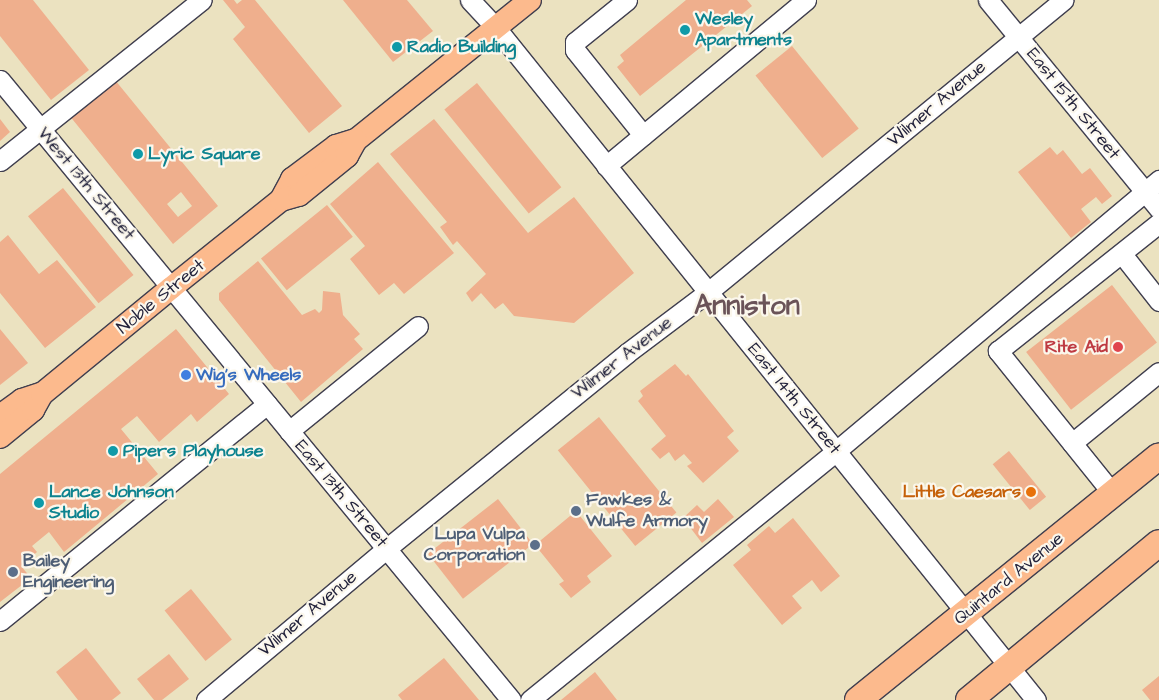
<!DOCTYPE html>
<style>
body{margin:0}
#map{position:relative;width:1159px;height:700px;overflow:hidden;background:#ebe2c0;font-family:"Architects Daughter",sans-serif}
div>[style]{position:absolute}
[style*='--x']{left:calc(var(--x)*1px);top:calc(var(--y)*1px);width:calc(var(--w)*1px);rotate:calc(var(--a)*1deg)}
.building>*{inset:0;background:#efaf8d;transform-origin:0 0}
.roads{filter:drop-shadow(1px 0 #403f4f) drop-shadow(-1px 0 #403f4f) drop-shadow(0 1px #403f4f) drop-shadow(0 -1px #403f4f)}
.minor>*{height:19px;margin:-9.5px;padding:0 9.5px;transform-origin:9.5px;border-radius:9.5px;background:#fff}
.major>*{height:22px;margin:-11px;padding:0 11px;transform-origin:11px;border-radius:11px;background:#fcba8d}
.highway>*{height:26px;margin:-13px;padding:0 13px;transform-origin:13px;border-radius:13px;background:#fcba8d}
.dots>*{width:14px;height:14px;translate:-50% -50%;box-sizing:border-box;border:2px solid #fbf7ec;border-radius:50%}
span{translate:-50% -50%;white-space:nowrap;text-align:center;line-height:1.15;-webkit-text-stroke:4.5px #fbf7ec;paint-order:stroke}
.culture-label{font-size:18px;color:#0d838f;font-weight:700}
.left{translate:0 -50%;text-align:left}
.street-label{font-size:18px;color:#22223b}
.health-label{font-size:18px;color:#be3a42;font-weight:700}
.right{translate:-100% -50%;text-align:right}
.shop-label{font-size:18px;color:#366cbe;font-weight:700}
.food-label{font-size:18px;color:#c56008;font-weight:700}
.service-label{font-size:18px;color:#4e5e75;font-weight:700}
.town-label{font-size:28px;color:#6a5358;font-weight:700}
</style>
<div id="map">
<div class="building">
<i style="clip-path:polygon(0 0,33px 0,89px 70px,51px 100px,0 36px)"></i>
<i style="clip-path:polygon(223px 0,234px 0,237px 4px,242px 0,255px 0,342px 106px,309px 133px,233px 39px,245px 27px)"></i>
<i style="clip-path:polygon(343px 0,407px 0,433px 31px,393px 62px)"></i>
<i style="clip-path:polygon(686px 0,747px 0,752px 6px,640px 96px,617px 67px,624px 61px,620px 55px)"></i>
<i style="left:792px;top:46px;width:106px;height:47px;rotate:51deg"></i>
<i style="clip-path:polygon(evenodd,115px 80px,218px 206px,173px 244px,69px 115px,115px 80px,181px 192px,192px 206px,178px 217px,167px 204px,181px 192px)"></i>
<i style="left:477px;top:83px;width:134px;height:42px;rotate:51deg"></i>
<i style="clip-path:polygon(0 119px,10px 132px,0 141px)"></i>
<i style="clip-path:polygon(434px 119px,528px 233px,574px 197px,634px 273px,574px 323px,514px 316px,503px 303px,495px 309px,481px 293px,472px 302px,466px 293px,486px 274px,457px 241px,453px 245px,440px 227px,447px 222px,390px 154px)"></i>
<i style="clip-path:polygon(1050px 147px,1057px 155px,1063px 150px,1082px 174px,1090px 168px,1112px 196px,1102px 204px,1096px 197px,1081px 209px,1091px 222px,1071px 238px,1018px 172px)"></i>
<i style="clip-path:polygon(378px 162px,454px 253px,404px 294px,394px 283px,379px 295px,350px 259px,365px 246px,330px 204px)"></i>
<i style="left:63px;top:188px;width:112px;height:45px;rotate:51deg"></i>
<i style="left:327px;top:205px;width:41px;height:85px;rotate:51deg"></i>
<i style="clip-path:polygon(8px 235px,39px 274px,57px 260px,96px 307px,45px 348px,0 293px,0 242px)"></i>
<i style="clip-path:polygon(258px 261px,302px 315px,315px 309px,319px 313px,322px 310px,323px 291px,340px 293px,343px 315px,360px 334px,354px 339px,363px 349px,301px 402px,219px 300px,219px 293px)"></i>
<i style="left:1112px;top:285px;width:73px;height:109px;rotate:52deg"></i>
<i style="clip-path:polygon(0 329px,28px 363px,0 385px)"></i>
<i style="clip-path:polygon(176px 329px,229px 394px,197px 422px,191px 414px,159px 442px,137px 416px,121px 429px,158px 474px,64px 552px,49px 532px,32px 546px,37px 552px,21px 566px,31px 578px,0 602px,0 474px)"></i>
<i style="clip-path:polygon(675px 364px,686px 376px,688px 374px,734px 431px,727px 437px,739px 451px,703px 483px,687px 466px,692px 463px,684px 454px,675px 461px,669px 452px,660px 459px,651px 449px,666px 436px,638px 401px,643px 396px,640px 391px)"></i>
<i style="left:599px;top:417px;width:123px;height:53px;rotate:51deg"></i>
<i style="left:1009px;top:451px;width:59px;height:21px;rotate:51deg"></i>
<i style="left:498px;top:499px;width:57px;height:89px;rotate:52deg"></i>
<i style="clip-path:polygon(718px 499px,734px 517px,702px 543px,683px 518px,697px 505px,704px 512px)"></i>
<i style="clip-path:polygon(576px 511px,612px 556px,587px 576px,591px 582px,571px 598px,559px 584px,564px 581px,535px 545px)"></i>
<i style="clip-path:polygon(793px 518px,840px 576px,821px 592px,812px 580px,792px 596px,802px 608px,782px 625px,733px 565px,751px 550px,747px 545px,769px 526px,775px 533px)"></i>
<i style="left:191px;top:589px;width:65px;height:34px;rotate:51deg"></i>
<i style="clip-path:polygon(86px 648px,121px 693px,112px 700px,78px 700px,56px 672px)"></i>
<i style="clip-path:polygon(169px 654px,189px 679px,162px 700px,154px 700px,137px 679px)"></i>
<i style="clip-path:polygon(444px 658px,479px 700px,402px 700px,398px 695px)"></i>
<i style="clip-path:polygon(595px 672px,617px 700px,561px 700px)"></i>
<i style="clip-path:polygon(1159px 676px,1159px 700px,1150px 700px,1142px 690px)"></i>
</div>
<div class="roads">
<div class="minor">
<i style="--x:470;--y:0;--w:38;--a:47"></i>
<i style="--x:496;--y:28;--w:862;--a:51.22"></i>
<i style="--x:627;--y:0;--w:67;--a:141.1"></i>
<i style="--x:575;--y:42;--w:8;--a:90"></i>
<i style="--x:575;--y:50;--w:109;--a:51.3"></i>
<i style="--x:988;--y:0;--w:270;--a:50.7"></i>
<i style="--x:0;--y:80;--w:803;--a:50.5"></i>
<i style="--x:0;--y:161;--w:258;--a:-38.6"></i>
<i style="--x:606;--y:166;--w:260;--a:-39.7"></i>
<i style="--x:1122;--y:254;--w:60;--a:51.8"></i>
<i style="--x:289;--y:431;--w:166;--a:-39.1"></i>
<i style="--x:1072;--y:443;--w:112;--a:-39.2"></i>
<i style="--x:1113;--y:494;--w:184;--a:-128.8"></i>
<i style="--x:998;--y:351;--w:206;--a:-38.5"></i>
<i style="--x:0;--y:621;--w:344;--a:-39.1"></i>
<i style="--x:206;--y:700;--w:235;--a:-40"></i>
<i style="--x:386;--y:549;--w:311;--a:-39.1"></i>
<i style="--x:627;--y:353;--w:101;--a:-37"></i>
<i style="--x:708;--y:292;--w:460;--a:-39.4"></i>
<i style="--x:530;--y:700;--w:395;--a:-39.1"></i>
<i style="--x:836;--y:451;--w:422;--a:-40"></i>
</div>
<div class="major">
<i style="--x:281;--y:200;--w:24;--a:-62"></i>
<i style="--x:292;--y:179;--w:55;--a:-36.9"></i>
<i style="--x:336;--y:146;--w:21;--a:-17"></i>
<i style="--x:356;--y:140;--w:223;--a:-38.8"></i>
<i style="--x:0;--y:416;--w:27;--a:-36"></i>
<i style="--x:22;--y:400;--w:20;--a:-18"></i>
<i style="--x:0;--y:437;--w:43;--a:-39.3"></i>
<i style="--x:33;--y:410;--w:18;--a:-61"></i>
<i style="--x:42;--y:394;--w:167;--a:-39.4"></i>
<i style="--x:171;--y:288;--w:141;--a:-38.7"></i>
<i style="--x:281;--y:200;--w:19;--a:-16"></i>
<i style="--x:299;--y:195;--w:62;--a:-39.1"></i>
<i style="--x:347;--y:156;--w:18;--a:-61"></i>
</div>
<div class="highway">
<i style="--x:858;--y:700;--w:387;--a:-39"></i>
<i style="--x:969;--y:700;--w:246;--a:-39.6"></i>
</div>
</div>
<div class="dots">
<i style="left:685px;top:30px;background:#0f9aa8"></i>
<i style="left:397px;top:47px;background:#0f9aa8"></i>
<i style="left:138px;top:154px;background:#0f9aa8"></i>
<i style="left:1118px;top:347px;background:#e0444e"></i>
<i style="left:186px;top:375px;background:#3f7fe0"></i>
<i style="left:113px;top:451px;background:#0f9aa8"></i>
<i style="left:1031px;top:492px;background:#e8710a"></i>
<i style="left:39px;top:503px;background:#0f9aa8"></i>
<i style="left:576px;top:511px;background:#5c6f8a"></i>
<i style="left:535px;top:545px;background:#5c6f8a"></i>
<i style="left:13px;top:572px;background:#5c6f8a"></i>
</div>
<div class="culture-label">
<span class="left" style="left:695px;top:30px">Wesley<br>Apartments</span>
<span class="left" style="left:407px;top:47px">Radio Building</span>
<span class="left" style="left:148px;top:154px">Lyric Square</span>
<span class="left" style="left:123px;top:451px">Pipers Playhouse</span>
<span class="left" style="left:49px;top:503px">Lance Johnson<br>Studio</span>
</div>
<div class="street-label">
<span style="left:937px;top:104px;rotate:-40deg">Wilmer Avenue</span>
<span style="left:1073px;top:104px;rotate:51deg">East 15th Street</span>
<span style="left:86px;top:184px;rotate:50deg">West 13th Street</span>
<span style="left:161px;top:297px;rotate:-39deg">Noble Street</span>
<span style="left:622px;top:358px;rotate:-38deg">Wilmer Avenue</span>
<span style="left:794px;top:399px;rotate:51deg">East 14th Street</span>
<span style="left:341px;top:494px;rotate:50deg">East 13th Street</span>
<span style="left:1009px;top:579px;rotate:-39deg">Quintard Avenue</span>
<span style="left:308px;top:614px;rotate:-40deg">Wilmer Avenue</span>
</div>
<div class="health-label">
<span class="right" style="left:1108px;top:347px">Rite Aid</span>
</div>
<div class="shop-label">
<span class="left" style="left:196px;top:375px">Wig's Wheels</span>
</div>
<div class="food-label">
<span class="right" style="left:1021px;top:492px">Little Caesars</span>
</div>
<div class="service-label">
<span class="left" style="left:586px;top:511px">Fawkes &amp;<br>Wulfe Armory</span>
<span class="right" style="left:525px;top:545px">Lupa Vulpa<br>Corporation</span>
<span class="left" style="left:23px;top:572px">Bailey<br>Engineering</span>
</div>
<div class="town-label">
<span style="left:747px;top:306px">Anniston</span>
</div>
</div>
